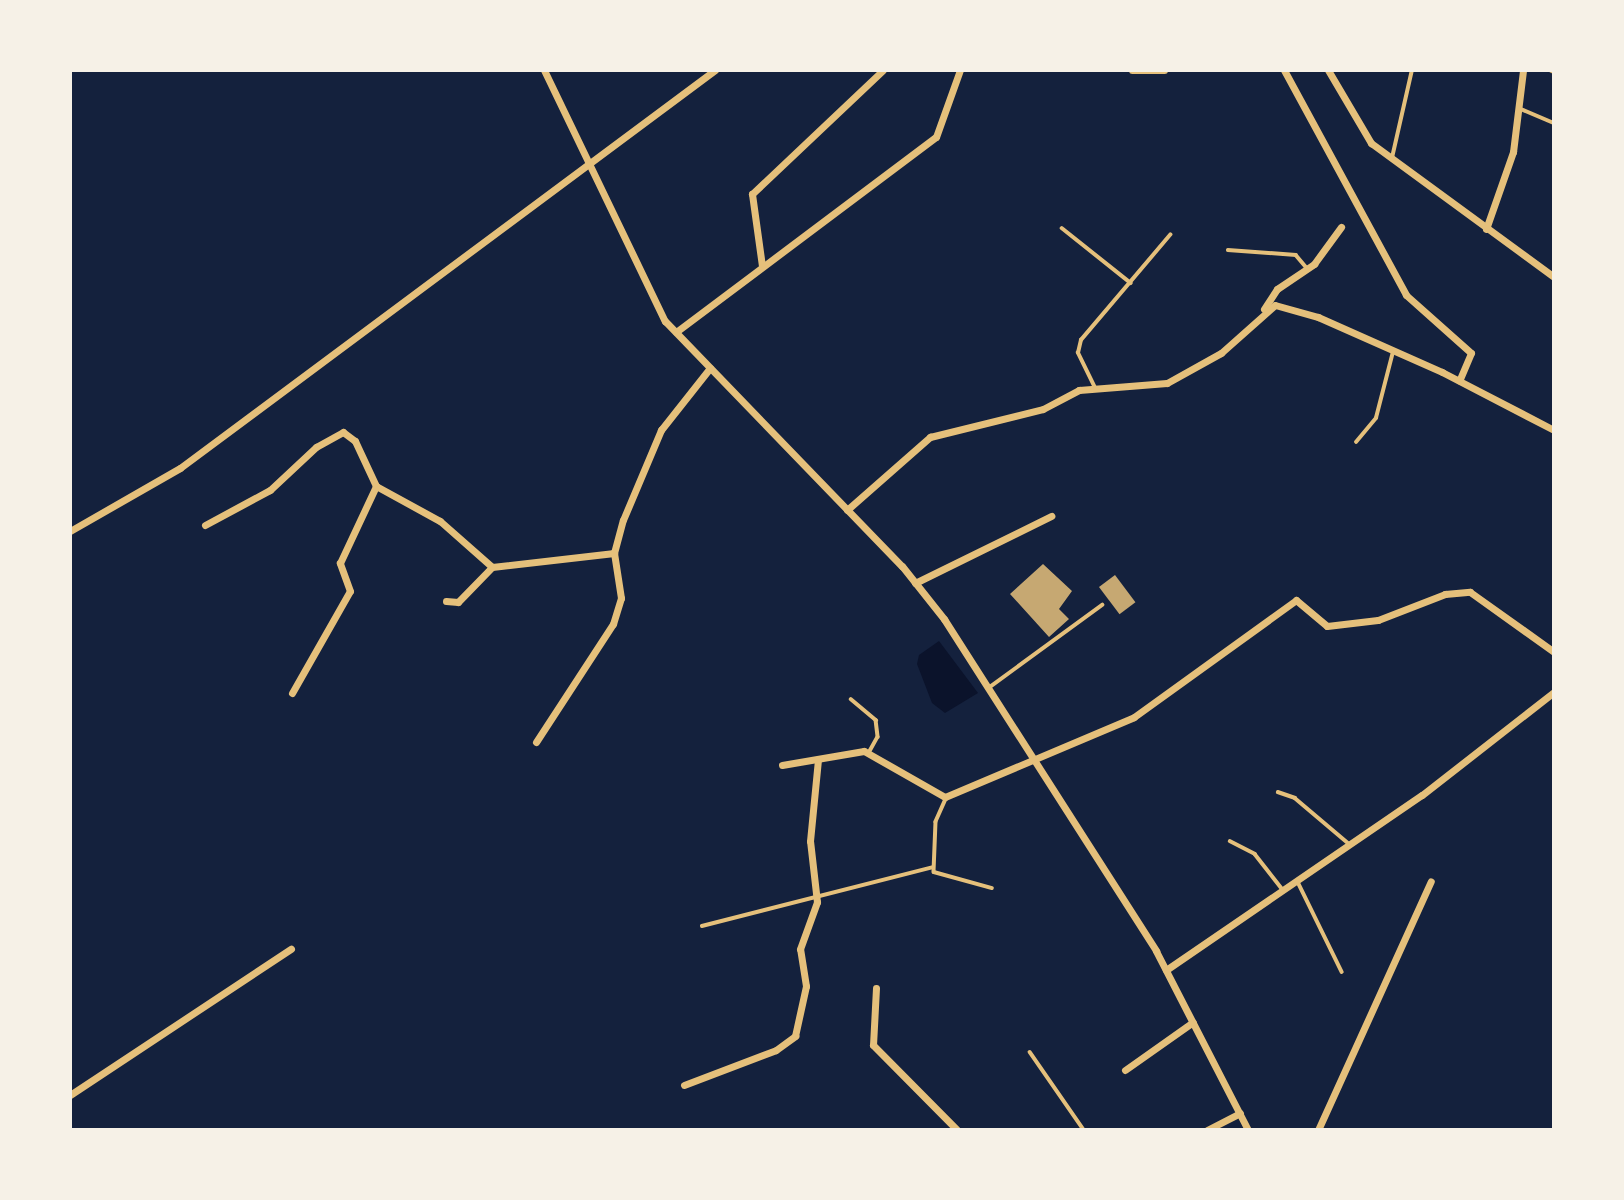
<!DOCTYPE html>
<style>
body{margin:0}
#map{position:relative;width:1624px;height:1200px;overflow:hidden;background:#14213d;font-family:"Fira Sans",sans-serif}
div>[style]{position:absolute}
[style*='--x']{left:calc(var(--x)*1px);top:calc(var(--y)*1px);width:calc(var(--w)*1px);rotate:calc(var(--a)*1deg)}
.water>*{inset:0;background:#0b132b}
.building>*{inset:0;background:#c6a872;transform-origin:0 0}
.service>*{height:3.5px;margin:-1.75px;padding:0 1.75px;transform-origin:1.75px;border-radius:1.75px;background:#e5c07b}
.minor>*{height:7px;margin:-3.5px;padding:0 3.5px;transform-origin:3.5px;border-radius:3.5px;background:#e5c07b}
span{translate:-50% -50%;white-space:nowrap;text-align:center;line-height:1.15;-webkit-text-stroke:5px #f6f1e7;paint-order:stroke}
.frame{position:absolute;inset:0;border:72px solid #f6f1e7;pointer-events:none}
</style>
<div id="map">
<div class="water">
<i style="clip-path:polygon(939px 641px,978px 693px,945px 713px,932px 703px,917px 664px,919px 655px)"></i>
</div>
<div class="building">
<i style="clip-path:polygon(1043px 564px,1072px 591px,1059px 609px,1069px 619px,1049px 637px,1010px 594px)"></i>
<i style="left:1115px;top:575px;width:34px;height:20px;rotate:53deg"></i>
</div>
<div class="service">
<i style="--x:1550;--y:70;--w:4;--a:27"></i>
<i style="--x:1521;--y:109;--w:36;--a:23"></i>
<i style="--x:1392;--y:158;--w:90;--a:-77.2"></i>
<i style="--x:1062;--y:228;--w:88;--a:38.6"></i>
<i style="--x:1228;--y:250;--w:68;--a:4.2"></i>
<i style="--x:1296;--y:255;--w:17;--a:50"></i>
<i style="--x:1095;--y:388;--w:39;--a:-116"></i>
<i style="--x:1078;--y:353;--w:13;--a:-77"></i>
<i style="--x:1081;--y:340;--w:138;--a:-49.7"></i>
<i style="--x:1356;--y:442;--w:31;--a:-50"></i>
<i style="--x:1376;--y:418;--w:68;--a:-75.6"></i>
<i style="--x:990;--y:687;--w:139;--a:-36.2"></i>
<i style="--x:851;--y:699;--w:33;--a:40"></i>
<i style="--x:876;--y:720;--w:17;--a:83"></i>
<i style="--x:878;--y:737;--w:18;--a:119"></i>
<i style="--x:1278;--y:792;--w:18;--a:19"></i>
<i style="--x:1295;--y:798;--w:70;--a:40.3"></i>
<i style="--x:947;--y:797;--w:27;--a:114"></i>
<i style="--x:936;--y:822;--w:50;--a:92.3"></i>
<i style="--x:934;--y:872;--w:60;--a:15.4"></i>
<i style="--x:1230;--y:841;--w:28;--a:27"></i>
<i style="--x:1255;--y:854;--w:46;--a:52.1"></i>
<i style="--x:1298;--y:882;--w:100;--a:63.9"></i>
<i style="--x:702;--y:926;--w:238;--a:-14.3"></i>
<i style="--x:1030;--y:1052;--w:95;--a:55.3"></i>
</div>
<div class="minor">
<i style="--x:544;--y:70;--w:279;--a:64.3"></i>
<i style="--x:665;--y:321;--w:341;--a:46"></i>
<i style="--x:902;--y:566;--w:68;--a:51.6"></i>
<i style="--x:944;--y:619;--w:394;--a:57.4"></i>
<i style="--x:1156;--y:951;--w:201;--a:62.8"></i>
<i style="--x:1132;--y:70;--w:32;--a:0"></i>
<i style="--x:1284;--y:70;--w:256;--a:61.5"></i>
<i style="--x:1406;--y:295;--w:87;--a:41.7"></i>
<i style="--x:1471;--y:353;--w:30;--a:113"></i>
<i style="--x:1328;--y:70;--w:85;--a:59.5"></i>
<i style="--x:1371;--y:143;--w:227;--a:36.2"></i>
<i style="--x:1486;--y:229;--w:82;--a:-70.7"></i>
<i style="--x:1513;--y:152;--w:83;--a:-83"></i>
<i style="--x:762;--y:266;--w:73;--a:-97.9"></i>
<i style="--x:752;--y:194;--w:180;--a:-43.4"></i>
<i style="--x:1264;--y:309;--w:24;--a:-57"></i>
<i style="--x:1277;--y:289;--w:45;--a:-34"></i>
<i style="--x:1314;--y:264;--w:46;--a:-53.9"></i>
<i style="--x:676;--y:332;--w:325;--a:-36.9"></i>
<i style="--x:936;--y:137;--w:71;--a:-70.3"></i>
<i style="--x:847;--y:510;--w:111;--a:-41.3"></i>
<i style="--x:930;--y:437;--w:116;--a:-13.9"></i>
<i style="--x:1043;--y:409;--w:41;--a:-27.8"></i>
<i style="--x:1079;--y:390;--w:88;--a:-4.5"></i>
<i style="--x:1167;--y:383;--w:62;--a:-29.1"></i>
<i style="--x:1221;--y:353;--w:72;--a:-41.6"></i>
<i style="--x:1275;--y:305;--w:45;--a:15.6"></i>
<i style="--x:1318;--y:317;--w:136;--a:23.9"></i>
<i style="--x:1442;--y:372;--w:126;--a:27.4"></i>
<i style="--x:205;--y:525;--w:74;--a:-28.3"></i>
<i style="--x:270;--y:490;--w:63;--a:-43.1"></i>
<i style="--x:316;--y:447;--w:31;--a:-29"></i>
<i style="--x:343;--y:432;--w:15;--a:37"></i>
<i style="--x:355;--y:441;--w:50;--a:65"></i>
<i style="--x:376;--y:486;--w:73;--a:28.7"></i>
<i style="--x:440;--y:521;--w:69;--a:41.5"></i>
<i style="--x:492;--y:567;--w:123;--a:-6.5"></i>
<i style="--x:70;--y:531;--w:127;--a:-29.8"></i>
<i style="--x:180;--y:468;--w:667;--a:-36.65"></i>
<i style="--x:915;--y:583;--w:152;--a:-26.2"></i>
<i style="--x:446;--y:601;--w:12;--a:5"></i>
<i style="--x:458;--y:602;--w:49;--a:-45.8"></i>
<i style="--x:292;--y:693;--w:117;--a:-60.4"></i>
<i style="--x:350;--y:591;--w:30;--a:-110"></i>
<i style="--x:340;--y:563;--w:85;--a:-64.9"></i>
<i style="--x:536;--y:742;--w:141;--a:-56.9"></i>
<i style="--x:613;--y:624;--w:27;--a:-73"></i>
<i style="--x:621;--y:598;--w:46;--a:-98.8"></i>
<i style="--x:614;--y:553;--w:34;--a:-75"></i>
<i style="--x:623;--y:520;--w:98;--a:-67.1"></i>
<i style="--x:661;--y:430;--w:79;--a:-51.7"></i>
<i style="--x:782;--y:765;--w:83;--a:-9.7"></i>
<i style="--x:864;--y:751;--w:93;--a:29.6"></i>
<i style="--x:945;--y:797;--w:205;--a:-22.9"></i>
<i style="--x:1134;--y:717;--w:200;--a:-35.8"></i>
<i style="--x:1296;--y:600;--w:40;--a:40"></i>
<i style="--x:1327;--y:626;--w:51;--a:-6.7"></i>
<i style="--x:1378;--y:620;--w:72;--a:-21.2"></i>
<i style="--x:1445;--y:594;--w:25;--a:-5"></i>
<i style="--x:1470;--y:592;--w:103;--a:35.5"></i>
<i style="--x:1166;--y:970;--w:310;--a:-34.4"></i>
<i style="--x:1422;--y:795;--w:167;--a:-38"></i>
<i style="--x:876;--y:988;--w:57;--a:93"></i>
<i style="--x:873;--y:1045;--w:120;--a:45.3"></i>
<i style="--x:1125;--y:1070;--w:83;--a:-35.2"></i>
<i style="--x:684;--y:1085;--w:98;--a:-20.8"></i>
<i style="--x:776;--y:1050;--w:24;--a:-36"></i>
<i style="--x:795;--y:1036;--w:51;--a:-77.6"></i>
<i style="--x:806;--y:986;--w:37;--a:-99"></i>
<i style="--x:800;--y:949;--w:50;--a:-70.1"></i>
<i style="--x:817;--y:902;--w:61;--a:-96.5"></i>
<i style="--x:810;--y:841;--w:82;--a:-84.4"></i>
<i style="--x:70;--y:1095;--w:265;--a:-33.5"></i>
<i style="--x:1207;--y:1130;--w:37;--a:-27"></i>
<i style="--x:1318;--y:1130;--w:273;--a:-65.6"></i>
</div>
<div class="frame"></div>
</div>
